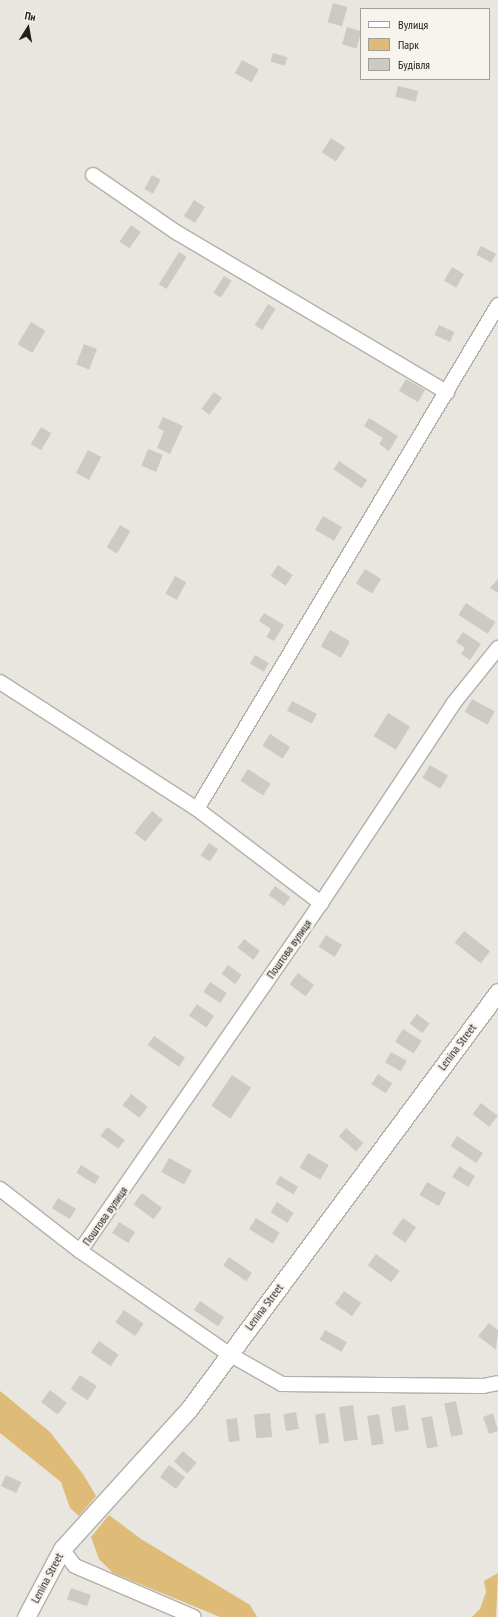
<!DOCTYPE html>
<meta charset="utf-8">
<style>
body{margin:0}
#map{position:relative;width:498px;height:1617px;overflow:hidden;background:#e9e6df;font-family:"PT Sans Narrow",sans-serif}
div>[style]{position:absolute}
[style*='--x']{left:calc(var(--x)*1px);top:calc(var(--y)*1px);width:calc(var(--w)*1px);rotate:calc(var(--a)*1deg)}
.green>*{inset:0;background:#debb76}
.building>*{inset:0;background:#cdcac4;transform-origin:0 0}
.roads{filter:drop-shadow(1px 0 #b3b0aa) drop-shadow(-1px 0 #b3b0aa) drop-shadow(0 1px #b3b0aa) drop-shadow(0 -1px #b3b0aa)}
.minor>*{height:14px;margin:-7px;padding:0 7px;transform-origin:7px;border-radius:7px;background:#fff}
.tertiary>*{height:17px;margin:-8.5px;padding:0 8.5px;transform-origin:8.5px;border-radius:8.5px;background:#fff}
span{translate:-50% -50%;white-space:nowrap;text-align:center;line-height:1.15;-webkit-text-stroke:4px #f7f3ed;paint-order:stroke}
.street-label{font-size:12px;color:#21201e}
.legend{position:absolute;left:360px;top:8px;width:130px;height:72px;box-sizing:border-box;background:#f7f3ed;border:1px solid #a19f9a;margin:0;padding:5px 7px;list-style:none;font-size:12px;color:#21201e}
.legend li{display:flex;align-items:center;gap:8px;height:20px}
.legend b{width:20px;border:1px solid #a19f9a}
.north{position:absolute;left:8px;top:8px;width:40px;height:40px;-webkit-text-stroke:3px #f7f3ed;paint-order:stroke;rotate:11deg;font-size:11px;font-weight:700;line-height:16px;text-align:center;color:#21201e}
.north::after{content:'';display:block;margin:auto;width:14px;height:18px;background:#21201e;clip-path:polygon(50% 0,100% 100%,50% 72%,0 100%)}
</style>
<div id="map">
<div class="green">
<i style="clip-path:polygon(0 1391px,50px 1432px,83px 1474px,96px 1496px,79px 1516px,70px 1508px,61px 1482px,0 1433px)"></i>
<i style="clip-path:polygon(109px 1515px,141px 1539px,250px 1605px,257px 1617px,220px 1617px,113px 1573px,99px 1559px,91px 1537px)"></i>
<i style="clip-path:polygon(498px 1573px,496px 1617px,472px 1617px,480px 1609px,486px 1592px,484px 1581px)"></i>
</div>
<div class="building">
<i style="left:333px;top:3px;width:15px;height:20px;rotate:16deg"></i>
<i style="left:347px;top:27px;width:15px;height:18px;rotate:16deg"></i>
<i style="left:273px;top:53px;width:15px;height:9px;rotate:16deg"></i>
<i style="left:242px;top:60px;width:19px;height:15px;rotate:28deg"></i>
<i style="left:398px;top:86px;width:21px;height:11px;rotate:14deg"></i>
<i style="left:331px;top:138px;width:17px;height:17px;rotate:33deg"></i>
<i style="left:152px;top:175px;width:10px;height:16px;rotate:29deg"></i>
<i style="left:194px;top:200px;width:13px;height:19px;rotate:32deg"></i>
<i style="left:131px;top:225px;width:12px;height:20px;rotate:35deg"></i>
<i style="left:481px;top:246px;width:17px;height:10px;rotate:28deg"></i>
<i style="left:179px;top:252px;width:9px;height:38px;rotate:32deg"></i>
<i style="left:452px;top:267px;width:14px;height:16px;rotate:30deg"></i>
<i style="left:224px;top:276px;width:9px;height:20px;rotate:32deg"></i>
<i style="left:268px;top:304px;width:9px;height:25px;rotate:32deg"></i>
<i style="left:31px;top:322px;width:17px;height:26px;rotate:31deg"></i>
<i style="left:439px;top:325px;width:17px;height:11px;rotate:24deg"></i>
<i style="left:84px;top:344px;width:14px;height:22px;rotate:21deg"></i>
<i style="left:406px;top:379px;width:22px;height:14px;rotate:30deg"></i>
<i style="left:214px;top:392px;width:10px;height:21px;rotate:37deg"></i>
<i style="clip-path:polygon(163px 417px,183px 426px,170px 454px,157px 448px,164px 431px,158px 428px)"></i>
<i style="clip-path:polygon(369px 418px,398px 436px,389px 451px,379px 444px,383px 438px,364px 426px)"></i>
<i style="left:41px;top:427px;width:12px;height:20px;rotate:31deg"></i>
<i style="left:148px;top:449px;width:16px;height:18px;rotate:22deg"></i>
<i style="left:88px;top:450px;width:15px;height:26px;rotate:28deg"></i>
<i style="left:339px;top:461px;width:34px;height:10px;rotate:34deg"></i>
<i style="left:323px;top:516px;width:22px;height:16px;rotate:30deg"></i>
<i style="left:120px;top:525px;width:12px;height:26px;rotate:31deg"></i>
<i style="left:278px;top:565px;width:18px;height:13px;rotate:34deg"></i>
<i style="left:365px;top:569px;width:19px;height:17px;rotate:32deg"></i>
<i style="left:175px;top:576px;width:13px;height:20px;rotate:29deg"></i>
<i style="clip-path:polygon(498px 579px,498px 593px,490px 588px)"></i>
<i style="left:466px;top:603px;width:35px;height:14px;rotate:33deg"></i>
<i style="clip-path:polygon(264px 613px,284px 625px,274px 641px,266px 637px,271px 629px,259px 621px)"></i>
<i style="left:330px;top:630px;width:23px;height:19px;rotate:29deg"></i>
<i style="clip-path:polygon(463px 632px,481px 644px,470px 660px,461px 654px,465px 648px,456px 642px)"></i>
<i style="left:255px;top:655px;width:16px;height:10px;rotate:30deg"></i>
<i style="left:472px;top:699px;width:26px;height:15px;rotate:29deg"></i>
<i style="left:292px;top:701px;width:28px;height:11px;rotate:27deg"></i>
<i style="left:388px;top:713px;width:26px;height:27px;rotate:32deg"></i>
<i style="left:270px;top:734px;width:24px;height:14px;rotate:33deg"></i>
<i style="left:430px;top:765px;width:21px;height:15px;rotate:31deg"></i>
<i style="left:248px;top:769px;width:27px;height:14px;rotate:33deg"></i>
<i style="left:152px;top:811px;width:14px;height:28px;rotate:39deg"></i>
<i style="left:209px;top:843px;width:11px;height:15px;rotate:34deg"></i>
<i style="left:275px;top:886px;width:19px;height:11px;rotate:36deg"></i>
<i style="left:464px;top:931px;width:33px;height:15px;rotate:38deg"></i>
<i style="left:326px;top:935px;width:19px;height:14px;rotate:32deg"></i>
<i style="left:244px;top:939px;width:20px;height:11px;rotate:37deg"></i>
<i style="left:228px;top:965px;width:17px;height:11px;rotate:36deg"></i>
<i style="left:298px;top:973px;width:20px;height:14px;rotate:37deg"></i>
<i style="left:210px;top:982px;width:20px;height:12px;rotate:33deg"></i>
<i style="left:197px;top:1004px;width:21px;height:14px;rotate:35deg"></i>
<i style="left:417px;top:1014px;width:16px;height:12px;rotate:38deg"></i>
<i style="left:403px;top:1029px;width:22px;height:15px;rotate:32deg"></i>
<i style="left:154px;top:1036px;width:38px;height:11px;rotate:35deg"></i>
<i style="left:391px;top:1052px;width:18px;height:12px;rotate:29deg"></i>
<i style="left:378px;top:1074px;width:17px;height:12px;rotate:33deg"></i>
<i style="left:232px;top:1075px;width:23px;height:37px;rotate:34deg"></i>
<i style="left:131px;top:1094px;width:21px;height:14px;rotate:37deg"></i>
<i style="left:481px;top:1103px;width:21px;height:14px;rotate:37deg"></i>
<i style="left:107px;top:1127px;width:22px;height:11px;rotate:36deg"></i>
<i style="left:346px;top:1128px;width:23px;height:11px;rotate:41deg"></i>
<i style="left:457px;top:1136px;width:31px;height:12px;rotate:33deg"></i>
<i style="left:308px;top:1153px;width:24px;height:17px;rotate:30deg"></i>
<i style="left:169px;top:1158px;width:26px;height:16px;rotate:29deg"></i>
<i style="left:81px;top:1165px;width:22px;height:9px;rotate:32deg"></i>
<i style="left:459px;top:1166px;width:19px;height:13px;rotate:32deg"></i>
<i style="left:280px;top:1176px;width:21px;height:9px;rotate:31deg"></i>
<i style="left:427px;top:1182px;width:22px;height:15px;rotate:30deg"></i>
<i style="left:142px;top:1193px;width:25px;height:14px;rotate:37deg"></i>
<i style="left:58px;top:1198px;width:21px;height:12px;rotate:31deg"></i>
<i style="left:277px;top:1202px;width:20px;height:12px;rotate:33deg"></i>
<i style="left:256px;top:1218px;width:28px;height:13px;rotate:32deg"></i>
<i style="left:403px;top:1218px;width:16px;height:19px;rotate:35deg"></i>
<i style="left:119px;top:1222px;width:19px;height:13px;rotate:32deg"></i>
<i style="left:376px;top:1254px;width:29px;height:14px;rotate:36deg"></i>
<i style="left:229px;top:1257px;width:28px;height:10px;rotate:35deg"></i>
<i style="left:344px;top:1291px;width:21px;height:16px;rotate:35deg"></i>
<i style="left:200px;top:1301px;width:29px;height:11px;rotate:34deg"></i>
<i style="left:124px;top:1310px;width:24px;height:15px;rotate:35deg"></i>
<i style="clip-path:polygon(489px 1323px,498px 1330px,496px 1350px,478px 1336px)"></i>
<i style="left:325px;top:1330px;width:25px;height:11px;rotate:29deg"></i>
<i style="left:99px;top:1341px;width:24px;height:14px;rotate:35deg"></i>
<i style="left:80px;top:1375px;width:20px;height:17px;rotate:33deg"></i>
<i style="left:50px;top:1390px;width:21px;height:15px;rotate:37deg"></i>
<i style="left:456px;top:1401px;width:34px;height:12px;rotate:78deg"></i>
<i style="left:353px;top:1405px;width:35px;height:14px;rotate:82deg"></i>
<i style="left:405px;top:1405px;width:25px;height:14px;rotate:81deg"></i>
<i style="left:296px;top:1412px;width:17px;height:13px;rotate:80deg"></i>
<i style="left:270px;top:1413px;width:24px;height:16px;rotate:85deg"></i>
<i style="left:325px;top:1413px;width:30px;height:10px;rotate:82deg"></i>
<i style="clip-path:polygon(493px 1413px,498px 1431px,489px 1434px,483px 1417px)"></i>
<i style="left:379px;top:1414px;width:30px;height:12px;rotate:81deg"></i>
<i style="left:432px;top:1416px;width:31px;height:11px;rotate:79deg"></i>
<i style="left:237px;top:1418px;width:23px;height:11px;rotate:83deg"></i>
<i style="left:183px;top:1451px;width:18px;height:14px;rotate:41deg"></i>
<i style="left:169px;top:1465px;width:20px;height:15px;rotate:37deg"></i>
<i style="left:6px;top:1475px;width:17px;height:12px;rotate:25deg"></i>
<i style="left:71px;top:1588px;width:21px;height:12px;rotate:19deg"></i>
</div>
<div class="roads">
<div class="minor">
<i style="--x:93;--y:175;--w:101;--a:34.5"></i>
<i style="--x:176;--y:232;--w:315;--a:30.6"></i>
<i style="--x:0;--y:682;--w:234;--a:32.8"></i>
<i style="--x:197;--y:809;--w:156;--a:37.2"></i>
<i style="--x:197;--y:809;--w:587;--a:-59.15"></i>
<i style="--x:0;--y:1189;--w:101;--a:37.8"></i>
<i style="--x:80;--y:1251;--w:181;--a:34.7"></i>
<i style="--x:229;--y:1354;--w:61;--a:29.5"></i>
<i style="--x:282;--y:1384;--w:201;--a:0.6"></i>
<i style="--x:483;--y:1386;--w:15;--a:-11"></i>
<i style="--x:80;--y:1251;--w:423;--a:-55.3"></i>
<i style="--x:321;--y:903;--w:239;--a:-56.4"></i>
<i style="--x:453;--y:704;--w:72;--a:-51.2"></i>
<i style="--x:62;--y:1549;--w:21;--a:53"></i>
<i style="--x:75;--y:1566;--w:129;--a:23.2"></i>
</div>
<div class="tertiary">
<i style="--x:26;--y:1617;--w:77;--a:-62.1"></i>
<i style="--x:62;--y:1549;--w:189;--a:-47.8"></i>
<i style="--x:189;--y:1409;--w:519;--a:-53.46"></i>
</div>
</div>
<div class="street-label">
<span style="left:289px;top:949px;rotate:-55deg">Поштова вулиця</span>
<span style="left:457px;top:1047px;rotate:-53deg">Lenina Street</span>
<span style="left:105px;top:1216px;rotate:-55deg">Поштова вулиця</span>
<span style="left:264px;top:1307px;rotate:-53deg">Lenina Street</span>
<span style="left:47px;top:1578px;rotate:-62deg">Lenina Street</span>
</div>
<ul class="legend">
<li><b style="height:5px;background:#fff"></b>Вулиця</li>
<li><b style="height:11px;background:#debb76"></b>Парк</li>
<li><b style="height:11px;background:#cdcac4"></b>Будівля</li>
</ul>
<div class="north">Пн</div>
</div>
